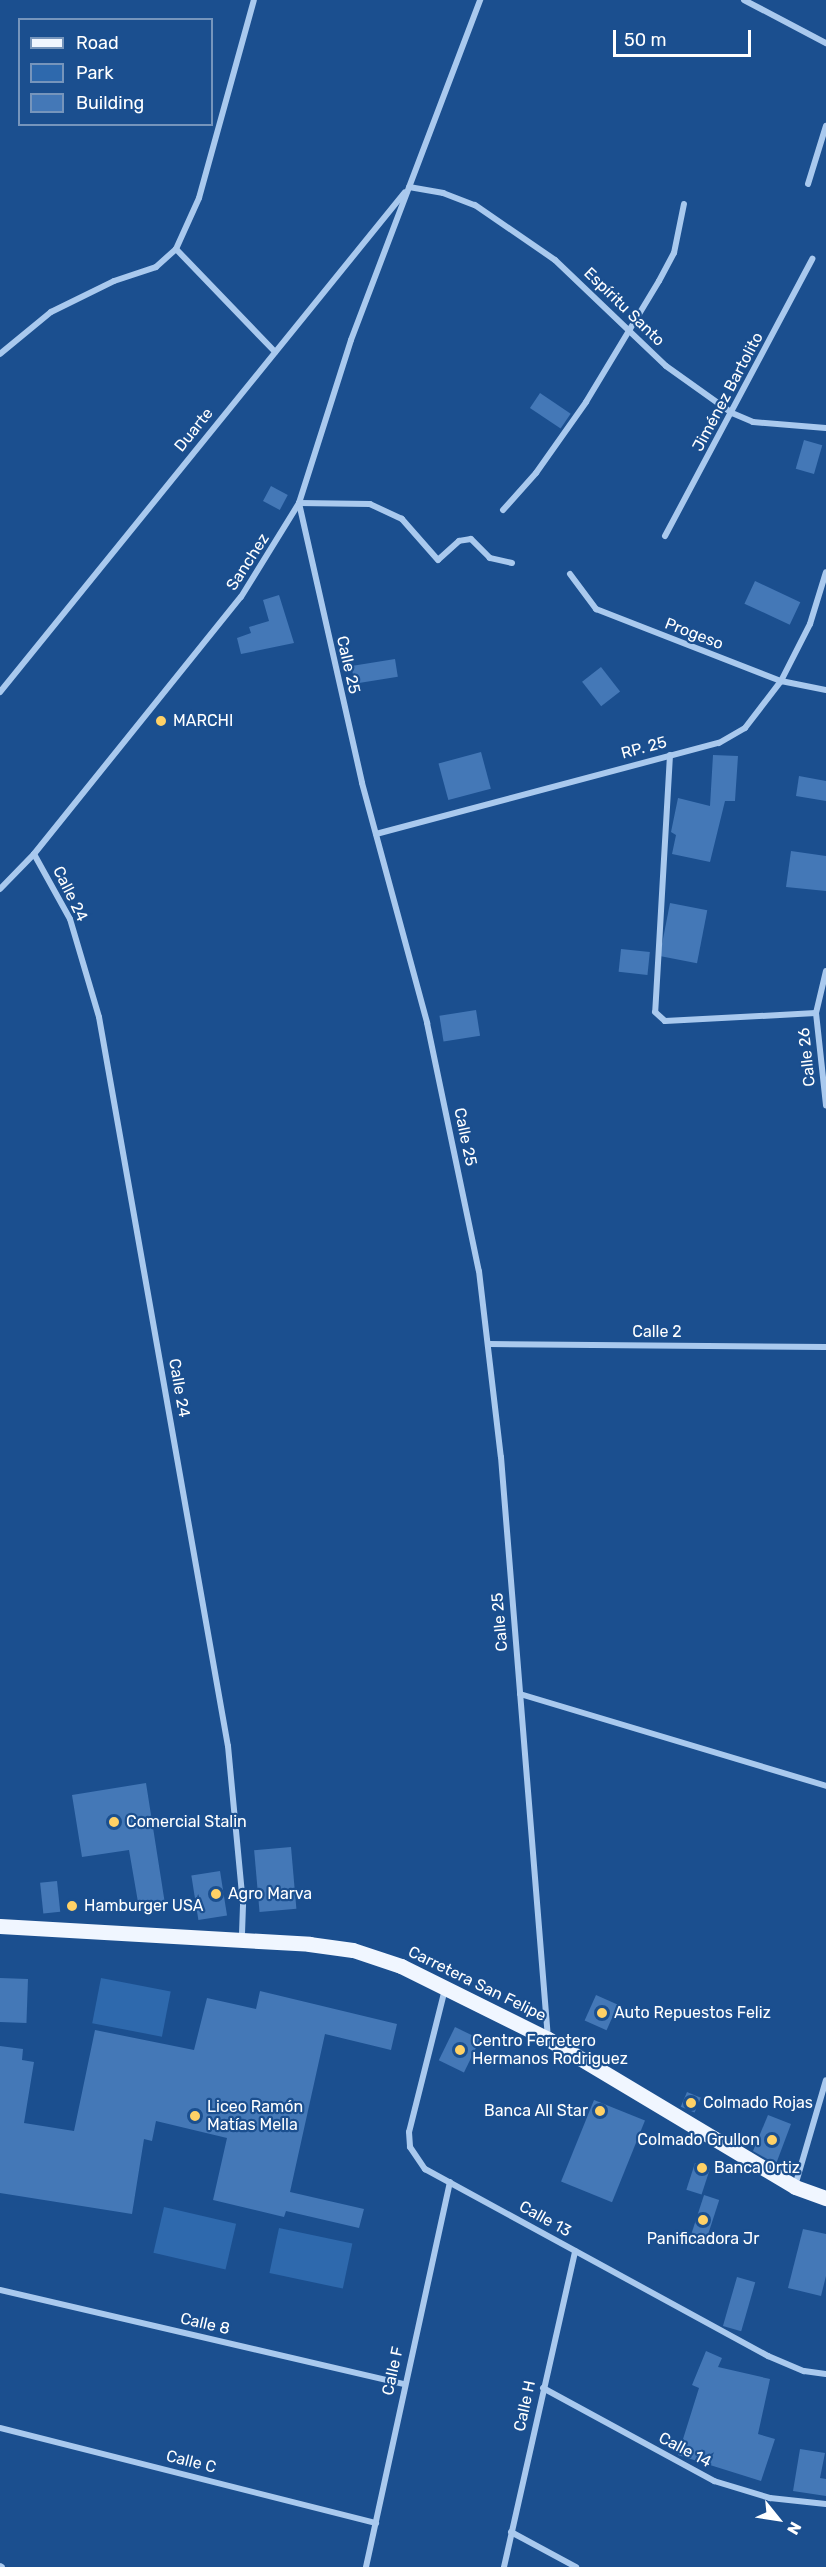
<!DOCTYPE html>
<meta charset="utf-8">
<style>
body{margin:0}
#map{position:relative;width:826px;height:2567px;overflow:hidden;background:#1b4f8f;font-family:Rubik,sans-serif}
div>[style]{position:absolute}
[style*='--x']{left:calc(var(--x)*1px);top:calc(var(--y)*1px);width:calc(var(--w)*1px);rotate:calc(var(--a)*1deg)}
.green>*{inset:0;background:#2e69ad;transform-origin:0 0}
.building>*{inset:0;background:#4478b7;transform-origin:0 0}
.minor>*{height:6px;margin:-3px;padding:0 3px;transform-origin:3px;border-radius:3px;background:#a9c9ee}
.primary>*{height:15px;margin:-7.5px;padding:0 7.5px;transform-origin:7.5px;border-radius:7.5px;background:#f0f6ff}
.dots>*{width:16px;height:16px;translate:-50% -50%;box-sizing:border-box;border:3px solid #1b4f8f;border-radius:50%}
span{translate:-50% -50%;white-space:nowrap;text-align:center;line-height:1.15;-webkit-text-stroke:4.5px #1b4f8f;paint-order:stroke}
.street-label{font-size:16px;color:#fff}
.poi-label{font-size:16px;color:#fff}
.left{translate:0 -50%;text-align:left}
.right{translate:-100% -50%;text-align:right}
.legend{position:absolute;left:18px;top:18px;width:195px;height:108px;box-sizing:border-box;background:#1b4f8f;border:2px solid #7695bc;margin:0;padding:8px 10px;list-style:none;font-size:18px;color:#fff}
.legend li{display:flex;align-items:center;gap:12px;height:30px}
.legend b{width:30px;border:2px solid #7695bc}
.north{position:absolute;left:748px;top:2489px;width:60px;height:60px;-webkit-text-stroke:4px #1b4f8f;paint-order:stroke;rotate:120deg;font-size:16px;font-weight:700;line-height:24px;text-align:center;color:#fff}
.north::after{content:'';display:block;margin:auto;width:21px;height:27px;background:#fff;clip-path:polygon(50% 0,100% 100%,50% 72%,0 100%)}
.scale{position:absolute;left:613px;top:30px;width:138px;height:27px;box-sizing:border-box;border:3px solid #fff;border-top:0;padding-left:8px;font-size:18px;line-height:21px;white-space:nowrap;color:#fff;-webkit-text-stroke:4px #1b4f8f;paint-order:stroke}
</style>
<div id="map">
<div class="green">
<i style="left:101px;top:1978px;width:71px;height:46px;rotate:11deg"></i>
<i style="left:164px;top:2207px;width:74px;height:47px;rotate:13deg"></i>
<i style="left:279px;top:2228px;width:75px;height:46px;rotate:12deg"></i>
</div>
<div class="building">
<i style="left:540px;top:393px;width:37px;height:18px;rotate:34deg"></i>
<i style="left:804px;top:440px;width:19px;height:30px;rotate:16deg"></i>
<i style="left:271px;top:486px;width:19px;height:17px;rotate:28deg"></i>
<i style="left:755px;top:581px;width:50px;height:25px;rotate:25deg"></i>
<i style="clip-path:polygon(279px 595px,294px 643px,241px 654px,237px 638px,251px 633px,249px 627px,269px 621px,263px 600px)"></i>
<i style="left:395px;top:659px;width:18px;height:44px;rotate:81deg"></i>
<i style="left:601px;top:667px;width:31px;height:24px;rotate:52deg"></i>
<i style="left:481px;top:752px;width:38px;height:44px;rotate:75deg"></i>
<i style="clip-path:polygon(713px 755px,738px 756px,735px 801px,725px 801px,710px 862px,672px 854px,676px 835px,671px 832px,678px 798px,710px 806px)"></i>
<i style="clip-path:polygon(799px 776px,826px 781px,826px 801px,796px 796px)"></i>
<i style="clip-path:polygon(791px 851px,826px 856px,826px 891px,786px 887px)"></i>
<i style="left:670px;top:903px;width:38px;height:54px;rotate:11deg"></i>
<i style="left:621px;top:949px;width:29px;height:23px;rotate:6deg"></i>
<i style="left:476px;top:1010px;width:26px;height:37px;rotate:81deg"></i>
<i style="clip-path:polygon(146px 1783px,165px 1904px,139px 1908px,129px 1850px,82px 1857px,72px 1795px)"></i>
<i style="left:291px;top:1847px;width:62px;height:37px;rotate:85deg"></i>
<i style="left:220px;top:1871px;width:45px;height:29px;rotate:81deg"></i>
<i style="left:57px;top:1881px;width:31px;height:17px;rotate:84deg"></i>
<i style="left:0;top:1978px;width:28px;height:44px;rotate:2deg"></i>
<i style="clip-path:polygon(260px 1991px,397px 2024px,391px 2050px,325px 2034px,290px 2192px,364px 2209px,359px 2228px,286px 2211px,284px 2217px,213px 2200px,227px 2138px,156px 2121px,152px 2141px,144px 2139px,132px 2214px,0 2193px,0 2046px,23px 2049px,22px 2060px,34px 2062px,24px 2123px,74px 2131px,95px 2030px,194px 2050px,207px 1998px,256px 2009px)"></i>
<i style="left:596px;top:1995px;width:24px;height:28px;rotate:24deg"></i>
<i style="left:455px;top:2027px;width:28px;height:37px;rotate:26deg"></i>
<i style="left:687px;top:2092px;width:15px;height:16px;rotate:23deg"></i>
<i style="left:594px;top:2100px;width:55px;height:88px;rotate:22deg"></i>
<i style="clip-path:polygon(768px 2115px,791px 2124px,776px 2164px,753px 2151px)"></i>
<i style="left:695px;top:2163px;width:16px;height:28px;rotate:18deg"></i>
<i style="left:704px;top:2195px;width:16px;height:47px;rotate:18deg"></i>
<i style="clip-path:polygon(803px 2229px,826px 2234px,826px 2276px,821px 2296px,788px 2288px)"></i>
<i style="left:737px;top:2277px;width:19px;height:51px;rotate:16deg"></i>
<i style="clip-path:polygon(706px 2351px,722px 2358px,718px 2367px,770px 2379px,758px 2434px,775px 2439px,761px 2481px,678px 2455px,699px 2388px,692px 2385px)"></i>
<i style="clip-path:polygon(800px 2449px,825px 2453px,820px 2478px,826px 2479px,826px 2496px,793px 2491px)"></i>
</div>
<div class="minor">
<i style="--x:744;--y:0;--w:93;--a:27.7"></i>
<i style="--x:808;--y:184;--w:61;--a:-72.8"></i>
<i style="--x:409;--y:187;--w:35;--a:10"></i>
<i style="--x:443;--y:193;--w:34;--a:21"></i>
<i style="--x:475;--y:205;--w:97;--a:34.5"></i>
<i style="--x:555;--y:260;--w:153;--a:43.7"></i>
<i style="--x:666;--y:366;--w:81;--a:35.5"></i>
<i style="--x:732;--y:413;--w:23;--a:23"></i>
<i style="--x:753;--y:422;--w:73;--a:4.7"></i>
<i style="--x:176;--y:249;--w:143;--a:46.1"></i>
<i style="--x:0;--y:354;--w:66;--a:-39.5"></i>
<i style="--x:51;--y:312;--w:70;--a:-26.2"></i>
<i style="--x:114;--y:281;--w:44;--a:-18.4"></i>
<i style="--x:156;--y:267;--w:27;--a:-42"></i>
<i style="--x:176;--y:249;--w:56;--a:-65.7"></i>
<i style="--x:199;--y:198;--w:205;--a:-74.5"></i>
<i style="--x:503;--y:510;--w:50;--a:-48.3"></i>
<i style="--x:536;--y:473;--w:87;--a:-54.8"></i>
<i style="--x:586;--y:402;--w:141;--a:-58.9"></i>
<i style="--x:659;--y:281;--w:32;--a:-62"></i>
<i style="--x:674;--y:253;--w:50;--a:-78.5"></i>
<i style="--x:665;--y:536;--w:314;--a:-62"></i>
<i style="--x:512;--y:563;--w:23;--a:-167"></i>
<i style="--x:490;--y:558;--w:27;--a:-135"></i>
<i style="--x:471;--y:539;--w:12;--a:171"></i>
<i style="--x:459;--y:541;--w:28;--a:138"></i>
<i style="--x:438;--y:560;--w:55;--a:-131.3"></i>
<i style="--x:402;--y:519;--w:35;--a:-155"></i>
<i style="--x:370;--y:504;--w:71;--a:-179.2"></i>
<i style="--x:299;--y:503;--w:287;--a:77.3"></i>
<i style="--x:362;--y:783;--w:249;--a:74.8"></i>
<i style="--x:427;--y:1023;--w:253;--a:78.2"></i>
<i style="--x:479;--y:1271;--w:187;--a:83.3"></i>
<i style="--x:501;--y:1457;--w:583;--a:85.38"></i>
<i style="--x:570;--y:574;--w:44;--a:53.4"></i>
<i style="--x:596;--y:609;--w:199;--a:21.3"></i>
<i style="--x:781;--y:681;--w:46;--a:11.3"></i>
<i style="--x:0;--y:692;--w:643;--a:-50.99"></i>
<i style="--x:670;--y:755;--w:257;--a:93.3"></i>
<i style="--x:655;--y:1012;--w:13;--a:42"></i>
<i style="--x:665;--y:1021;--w:151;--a:-3"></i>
<i style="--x:376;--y:834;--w:355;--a:-14.9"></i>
<i style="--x:719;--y:743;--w:30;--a:-30"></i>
<i style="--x:745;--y:728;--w:59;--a:-52.5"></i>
<i style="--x:781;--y:681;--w:64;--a:-63"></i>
<i style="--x:810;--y:624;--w:54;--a:-72.9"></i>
<i style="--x:34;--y:854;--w:74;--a:61"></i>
<i style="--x:70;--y:919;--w:102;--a:73.5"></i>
<i style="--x:99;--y:1017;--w:740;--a:79.97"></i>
<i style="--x:228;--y:1746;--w:160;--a:84.6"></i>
<i style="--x:243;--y:1905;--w:36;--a:92"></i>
<i style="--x:0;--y:889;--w:49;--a:-45.8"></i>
<i style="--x:34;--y:854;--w:330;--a:-51.2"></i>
<i style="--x:241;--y:597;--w:110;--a:-58.3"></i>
<i style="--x:299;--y:503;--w:171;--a:-72.3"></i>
<i style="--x:351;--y:340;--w:364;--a:-69.2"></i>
<i style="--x:826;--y:971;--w:43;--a:103.4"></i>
<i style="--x:816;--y:1013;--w:93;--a:83.8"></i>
<i style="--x:489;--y:1344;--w:337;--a:0.5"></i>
<i style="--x:520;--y:1694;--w:320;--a:16.7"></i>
<i style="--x:445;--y:1989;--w:147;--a:104.1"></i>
<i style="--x:409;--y:2132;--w:15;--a:86"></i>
<i style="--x:410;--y:2147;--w:27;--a:56"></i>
<i style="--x:425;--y:2169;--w:391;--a:28.6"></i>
<i style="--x:768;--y:2356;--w:39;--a:23"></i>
<i style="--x:804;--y:2371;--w:22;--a:8"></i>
<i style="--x:795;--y:2186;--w:110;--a:-73.7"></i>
<i style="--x:0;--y:2290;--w:415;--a:13.1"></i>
<i style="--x:543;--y:2388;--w:195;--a:28.5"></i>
<i style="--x:714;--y:2481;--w:59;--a:16.9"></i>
<i style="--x:770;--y:2498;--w:56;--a:6.1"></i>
<i style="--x:0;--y:2428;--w:388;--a:14.2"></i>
<i style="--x:511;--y:2532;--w:74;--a:28.3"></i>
<i style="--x:0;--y:2566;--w:2;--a:27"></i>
<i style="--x:366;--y:2567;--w:394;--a:-77.7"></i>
<i style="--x:504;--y:2567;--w:324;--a:-77.3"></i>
</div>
<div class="primary">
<i style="--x:0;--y:1926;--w:310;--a:3.3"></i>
<i style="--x:309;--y:1944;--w:44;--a:7.8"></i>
<i style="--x:353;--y:1950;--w:51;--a:18.4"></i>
<i style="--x:401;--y:1966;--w:164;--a:26.4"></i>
<i style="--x:548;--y:2039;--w:288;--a:30.9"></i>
<i style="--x:795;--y:2187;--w:33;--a:20"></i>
</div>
<div class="dots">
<i style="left:161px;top:721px;background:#ffd166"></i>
<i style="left:114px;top:1822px;background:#ffd166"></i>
<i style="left:216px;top:1894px;background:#ffd166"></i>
<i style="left:72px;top:1906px;background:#ffd166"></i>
<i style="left:602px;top:2013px;background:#ffd166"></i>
<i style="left:460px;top:2050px;background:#ffd166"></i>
<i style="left:691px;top:2103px;background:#ffd166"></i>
<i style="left:600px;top:2111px;background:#ffd166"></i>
<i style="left:195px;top:2116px;background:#ffd166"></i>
<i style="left:772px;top:2140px;background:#ffd166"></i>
<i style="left:702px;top:2168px;background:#ffd166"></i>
<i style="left:703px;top:2220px;background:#ffd166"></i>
</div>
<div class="street-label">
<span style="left:624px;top:307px;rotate:44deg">Espíritu Santo</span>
<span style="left:728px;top:392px;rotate:-62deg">Jiménez Bartolito</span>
<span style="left:194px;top:430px;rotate:-51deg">Duarte</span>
<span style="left:248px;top:562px;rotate:-57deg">Sanchez</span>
<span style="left:694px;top:634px;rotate:21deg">Progeso</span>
<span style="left:348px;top:665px;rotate:77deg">Calle 25</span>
<span style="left:644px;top:748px;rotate:-15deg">RP. 25</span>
<span style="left:70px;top:894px;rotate:64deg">Calle 24</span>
<span style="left:807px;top:1057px;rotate:-96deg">Calle 26</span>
<span style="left:465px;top:1137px;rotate:78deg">Calle 25</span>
<span style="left:657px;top:1332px">Calle 2</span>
<span style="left:179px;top:1388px;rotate:80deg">Calle 24</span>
<span style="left:500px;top:1622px;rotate:-95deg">Calle 25</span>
<span style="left:477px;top:1984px;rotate:26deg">Carretera San Felipe</span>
<span style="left:545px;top:2219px;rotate:29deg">Calle 13</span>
<span style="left:205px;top:2324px;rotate:13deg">Calle 8</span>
<span style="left:393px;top:2371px;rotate:-78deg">Calle F</span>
<span style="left:525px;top:2406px;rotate:-78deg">Calle H</span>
<span style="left:685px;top:2450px;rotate:28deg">Calle 14</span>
<span style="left:191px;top:2462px;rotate:14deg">Calle C</span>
</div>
<div class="poi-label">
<span class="left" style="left:173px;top:721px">MARCHI</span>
<span class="left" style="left:126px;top:1822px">Comercial Stalin</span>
<span class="left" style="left:228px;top:1894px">Agro Marva</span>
<span class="left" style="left:84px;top:1906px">Hamburger USA</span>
<span class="left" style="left:614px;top:2013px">Auto Repuestos Feliz</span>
<span class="left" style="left:472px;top:2050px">Centro Ferretero<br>Hermanos Rodriguez</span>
<span class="left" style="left:703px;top:2103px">Colmado Rojas</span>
<span class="left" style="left:207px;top:2116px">Liceo Ramón<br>Matías Mella</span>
<span class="right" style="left:588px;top:2111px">Banca All Star</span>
<span class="right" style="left:760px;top:2140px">Colmado Grullon</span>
<span class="left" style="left:714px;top:2168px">Banca Ortiz</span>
<span style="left:703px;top:2239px">Panificadora Jr</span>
</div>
<ul class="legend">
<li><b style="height:8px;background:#f0f6ff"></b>Road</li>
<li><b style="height:16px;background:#2e69ad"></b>Park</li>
<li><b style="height:16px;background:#4478b7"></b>Building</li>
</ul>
<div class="north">N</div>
<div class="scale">50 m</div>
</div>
